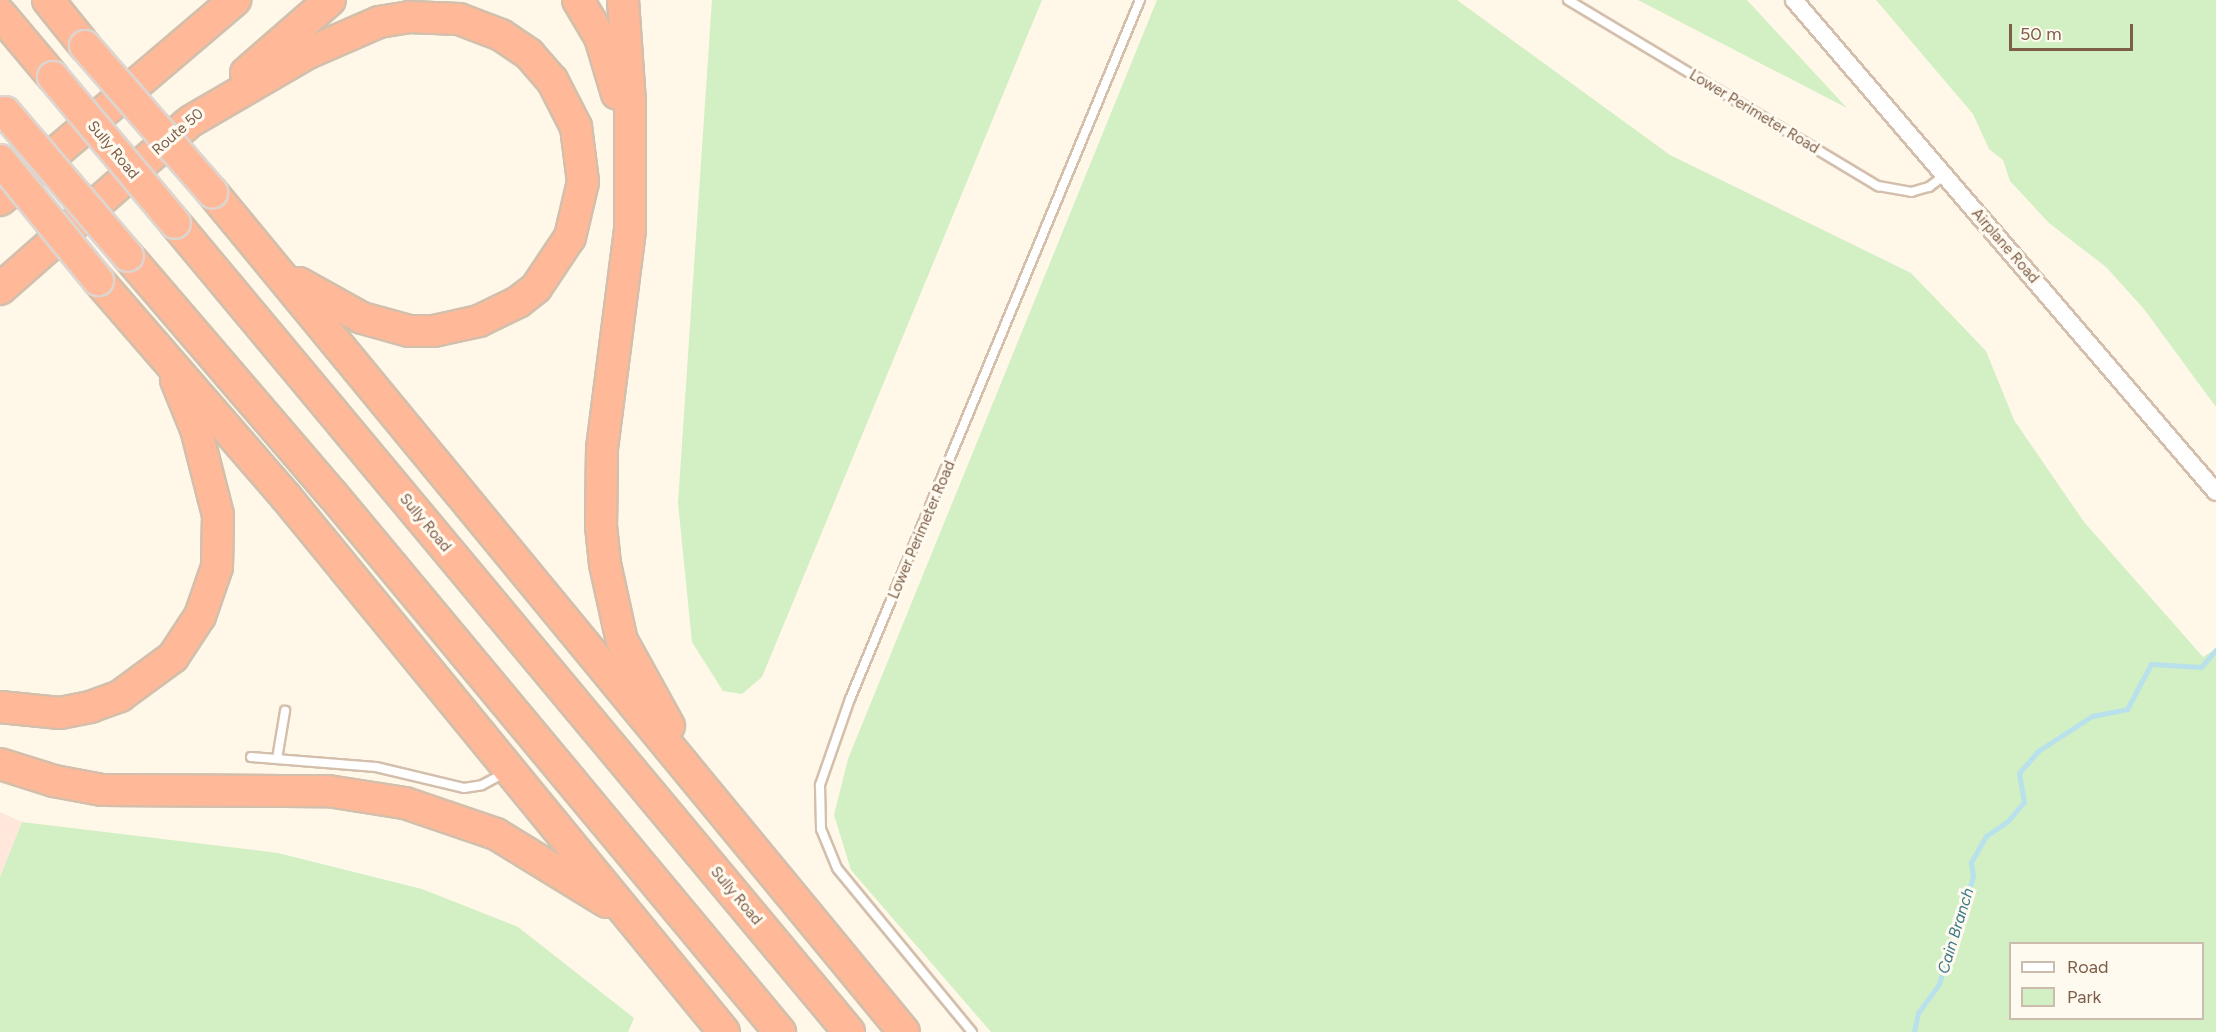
<!DOCTYPE html>
<style>
body{margin:0}
#map{position:relative;width:2216px;height:1032px;overflow:hidden;background:#fff7e8;font-family:Figtree,sans-serif}
div>[style]{position:absolute}
[style*='--x']{left:calc(var(--x)*1px);top:calc(var(--y)*1px);width:calc(var(--w)*1px);rotate:calc(var(--a)*1deg)}
.commercial>*{inset:0;background:#ffe8db}
.green>*{inset:0;background:#d3efc4}
.stream>*{height:5px;margin:-2.5px;padding:0 2.5px;transform-origin:2.5px;border-radius:2.5px;background:#b9e1ec}
.roads{filter:drop-shadow(2px 0 #d3bfab) drop-shadow(-2px 0 #d3bfab) drop-shadow(0 2px #d3bfab) drop-shadow(0 -2px #d3bfab)}
.lane>*{height:8px;margin:-4px;padding:0 4px;transform-origin:4px;border-radius:4px;background:#fff}
.street>*{height:16px;margin:-8px;padding:0 8px;transform-origin:8px;border-radius:8px;background:#fff}
.highway>*{height:30px;margin:-15px;padding:0 15px;transform-origin:15px;border-radius:15px;background:#ffb998}
.bridges{filter:drop-shadow(2px 0 #ddd5cf) drop-shadow(-2px 0 #ddd5cf) drop-shadow(0 2px #ddd5cf) drop-shadow(0 -2px #ddd5cf)}
.highway-bridge>*{height:30px;margin:-15px;padding:0 15px;transform-origin:15px;border-radius:15px;background:#ffb998}
span{translate:-50% -50%;white-space:nowrap;text-align:center;line-height:1.15;-webkit-text-stroke:6px #fffaf0;paint-order:stroke}
.street-label{font-size:15px;color:#7d5e48}
.water-label{font-size:16px;color:#3b798b;font-style:italic}
.legend{position:absolute;left:2009px;top:942px;width:195px;height:78px;box-sizing:border-box;background:#fffaf0;border:2px solid #cbbcad;margin:0;padding:8px 10px;list-style:none;font-size:18px;color:#7d5e48}
.legend li{display:flex;align-items:center;gap:12px;height:30px}
.legend b{width:30px;border:2px solid #cbbcad}
.scale{position:absolute;left:2009px;top:24px;width:124px;height:27px;box-sizing:border-box;border:3px solid #7d5e48;border-top:0;padding-left:8px;font-size:18px;line-height:21px;white-space:nowrap;color:#7d5e48;-webkit-text-stroke:4px #fffaf0;paint-order:stroke}
</style>
<div id="map">
<div class="commercial">
<i style="clip-path:polygon(0 812px,22px 822px,0 877px)"></i>
</div>
<div class="green">
<i style="clip-path:polygon(712px 0,1042px 0,762px 677px,742px 694px,723px 691px,692px 642px,678px 503px)"></i>
<i style="clip-path:polygon(evenodd,1157px 0,1457px 0,1670px 155px,1911px 273px,1986px 351px,2014px 420px,2084px 522px,2203px 657px,2216px 649px,2216px 1032px,991px 1032px,851px 870px,834px 815px,848px 759px,1157px 0,2010px 944px,2202px 944px,2202px 1018px,2010px 1018px,2010px 944px)"></i>
<i style="clip-path:polygon(1638px 0,1747px 0,1847px 108px)"></i>
<i style="clip-path:polygon(1876px 0,2216px 0,2216px 407px,2144px 309px,2106px 267px,2049px 223px,2010px 181px,2003px 160px,1989px 149px,1973px 114px)"></i>
<i style="clip-path:polygon(22px 822px,278px 853px,422px 889px,518px 927px,634px 1018px,628px 1032px,0 1032px,0 877px)"></i>
</div>
<div class="stream">
<i style="--x:1914;--y:1032;--w:19;--a:-78"></i>
<i style="--x:1918;--y:1013;--w:36;--a:-54"></i>
<i style="--x:1939;--y:984;--w:112;--a:-72.4"></i>
<i style="--x:1973;--y:877;--w:15;--a:-98"></i>
<i style="--x:1971;--y:862;--w:30;--a:-60"></i>
<i style="--x:1986;--y:836;--w:25;--a:-34"></i>
<i style="--x:2007;--y:822;--w:26;--a:-50"></i>
<i style="--x:2024;--y:802;--w:29;--a:-100"></i>
<i style="--x:2019;--y:773;--w:29;--a:-49"></i>
<i style="--x:2038;--y:751;--w:64;--a:-32.9"></i>
<i style="--x:2092;--y:716;--w:36;--a:-11"></i>
<i style="--x:2127;--y:709;--w:51;--a:-61.9"></i>
<i style="--x:2151;--y:664;--w:50;--a:3.4"></i>
<i style="--x:2201;--y:667;--w:23;--a:-49"></i>
</div>
<div class="roads">
<div class="lane">
<i style="--x:1568;--y:0;--w:362;--a:31"></i>
<i style="--x:1878;--y:186;--w:34;--a:10"></i>
<i style="--x:1911;--y:192;--w:19;--a:-16"></i>
<i style="--x:1929;--y:187;--w:20;--a:-37"></i>
<i style="--x:251;--y:757;--w:125;--a:4.6"></i>
<i style="--x:376;--y:767;--w:90;--a:13.4"></i>
<i style="--x:464;--y:788;--w:18;--a:-9"></i>
<i style="--x:482;--y:785;--w:26;--a:-28"></i>
<i style="--x:277;--y:759;--w:49;--a:-80.5"></i>
<i style="--x:972;--y:1032;--w:212;--a:-129.5"></i>
<i style="--x:837;--y:868;--w:42;--a:-112.3"></i>
<i style="--x:821;--y:829;--w:44;--a:-91.3"></i>
<i style="--x:820;--y:785;--w:91;--a:-70.8"></i>
<i style="--x:850;--y:699;--w:757;--a:-67.47"></i>
</div>
<div class="street">
<i style="--x:1794;--y:0;--w:648;--a:49.38"></i>
</div>
<div class="highway">
<i style="--x:48;--y:0;--w:59;--a:51.2"></i>
<i style="--x:578;--y:0;--w:43;--a:59.3"></i>
<i style="--x:600;--y:37;--w:59;--a:73.4"></i>
<i style="--x:623;--y:0;--w:102;--a:86.1"></i>
<i style="--x:630;--y:102;--w:128;--a:90"></i>
<i style="--x:630;--y:230;--w:220;--a:97.3"></i>
<i style="--x:602;--y:448;--w:78;--a:90.7"></i>
<i style="--x:601;--y:526;--w:38;--a:84"></i>
<i style="--x:605;--y:564;--w:79;--a:77.6"></i>
<i style="--x:622;--y:641;--w:97;--a:61.1"></i>
<i style="--x:0;--y:14;--w:82;--a:49.9"></i>
<i style="--x:246;--y:73;--w:111;--a:-41"></i>
<i style="--x:191;--y:121;--w:135;--a:-30.2"></i>
<i style="--x:308;--y:53;--w:77;--a:-23.6"></i>
<i style="--x:379;--y:22;--w:30;--a:-9"></i>
<i style="--x:409;--y:17;--w:50;--a:2.3"></i>
<i style="--x:459;--y:19;--w:45;--a:20.9"></i>
<i style="--x:501;--y:35;--w:34;--a:34"></i>
<i style="--x:529;--y:54;--w:35;--a:49"></i>
<i style="--x:552;--y:80;--w:53;--a:62.9"></i>
<i style="--x:576;--y:127;--w:55;--a:82.7"></i>
<i style="--x:583;--y:182;--w:57;--a:103.3"></i>
<i style="--x:570;--y:237;--w:61;--a:123.7"></i>
<i style="--x:536;--y:288;--w:23;--a:142"></i>
<i style="--x:518;--y:302;--w:43;--a:154"></i>
<i style="--x:479;--y:321;--w:46;--a:167.5"></i>
<i style="--x:434;--y:331;--w:25;--a:180"></i>
<i style="--x:409;--y:331;--w:49;--a:-164.5"></i>
<i style="--x:362;--y:318;--w:72;--a:-150.9"></i>
<i style="--x:212;--y:192;--w:1088;--a:50.52"></i>
<i style="--x:0;--y:200;--w:309;--a:-40.4"></i>
<i style="--x:175;--y:223;--w:1053;--a:50.2"></i>
<i style="--x:128;--y:256;--w:315;--a:49.4"></i>
<i style="--x:333;--y:495;--w:699;--a:50.23"></i>
<i style="--x:98;--y:280;--w:287;--a:49.1"></i>
<i style="--x:286;--y:497;--w:691;--a:50.69"></i>
<i style="--x:0;--y:289;--w:249;--a:-41.4"></i>
<i style="--x:0;--y:707;--w:60;--a:5.7"></i>
<i style="--x:60;--y:713;--w:31;--a:-11"></i>
<i style="--x:90;--y:707;--w:32;--a:-20"></i>
<i style="--x:120;--y:696;--w:66;--a:-36.3"></i>
<i style="--x:173;--y:657;--w:49;--a:-56.6"></i>
<i style="--x:200;--y:616;--w:52;--a:-70.9"></i>
<i style="--x:217;--y:567;--w:52;--a:-88.9"></i>
<i style="--x:218;--y:515;--w:89;--a:-104.3"></i>
<i style="--x:196;--y:429;--w:53;--a:-112.2"></i>
<i style="--x:0;--y:764;--w:57;--a:17.5"></i>
<i style="--x:54;--y:781;--w:49;--a:10.6"></i>
<i style="--x:102;--y:790;--w:226;--a:0.3"></i>
<i style="--x:328;--y:791;--w:78;--a:8.9"></i>
<i style="--x:405;--y:803;--w:96;--a:18.8"></i>
<i style="--x:496;--y:834;--w:130;--a:31.5"></i>
</div>
</div>
<div class="bridges">
<div class="highway-bridge">
<i style="--x:85;--y:46;--w:194;--a:49"></i>
<i style="--x:53;--y:77;--w:190;--a:50.1"></i>
<i style="--x:5;--y:112;--w:189;--a:49.5"></i>
<i style="--x:0;--y:160;--w:155;--a:50.8"></i>
</div>
</div>
<div class="street-label">
<span style="left:1754px;top:112px;rotate:31deg">Lower Perimeter Road</span>
<span style="left:178px;top:132px;rotate:-41deg">Route 50</span>
<span style="left:113px;top:150px;rotate:50deg">Sully Road</span>
<span style="left:2005px;top:246px;rotate:49deg">Airplane Road</span>
<span style="left:425px;top:523px;rotate:50deg">Sully Road</span>
<span style="left:922px;top:530px;rotate:-67deg">Lower Perimeter Road</span>
<span style="left:736px;top:896px;rotate:50deg">Sully Road</span>
</div>
<div class="water-label">
<span style="left:1956px;top:931px;rotate:-73deg">Cain Branch</span>
</div>
<ul class="legend">
<li><b style="height:8px;background:#fff"></b>Road</li>
<li><b style="height:16px;background:#d3efc4"></b>Park</li>
</ul>
<div class="scale">50 m</div>
</div>
